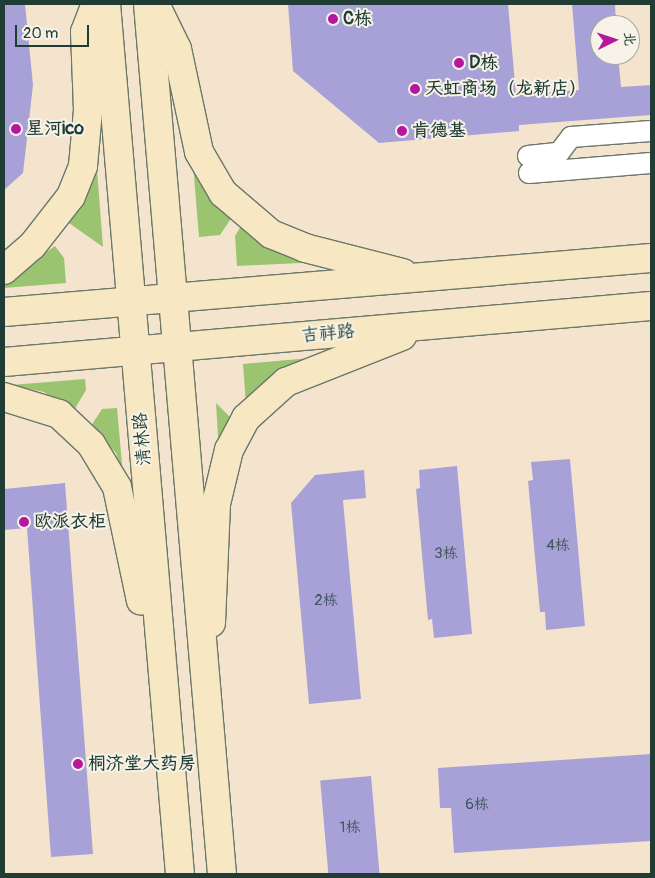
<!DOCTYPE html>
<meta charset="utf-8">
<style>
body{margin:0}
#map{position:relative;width:655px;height:878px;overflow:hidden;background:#f4e4cd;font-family:Pangolin,"LXGW WenKai TC",sans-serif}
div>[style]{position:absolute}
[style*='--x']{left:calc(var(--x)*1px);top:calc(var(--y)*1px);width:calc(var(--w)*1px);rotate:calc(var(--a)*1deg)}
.green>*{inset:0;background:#9ac470}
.building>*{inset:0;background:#a8a1d7;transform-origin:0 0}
.roads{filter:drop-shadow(1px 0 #6a776a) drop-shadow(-1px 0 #6a776a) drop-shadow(0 1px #6a776a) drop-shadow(0 -1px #6a776a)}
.minor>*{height:20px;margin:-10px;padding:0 10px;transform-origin:10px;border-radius:10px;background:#fff}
.secondary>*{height:28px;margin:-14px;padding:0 14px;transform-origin:14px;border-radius:14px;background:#f7e8c3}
.dots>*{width:14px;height:14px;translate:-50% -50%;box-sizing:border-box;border:2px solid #f7f3e8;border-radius:50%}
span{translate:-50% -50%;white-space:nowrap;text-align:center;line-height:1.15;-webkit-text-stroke:4px #f7f3e8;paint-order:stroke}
.number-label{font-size:15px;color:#41565d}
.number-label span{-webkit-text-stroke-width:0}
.poi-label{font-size:18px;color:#1f3d34;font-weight:700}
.left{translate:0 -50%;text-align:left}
.street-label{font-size:18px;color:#1f3d34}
.frame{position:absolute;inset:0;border:5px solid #1f3d34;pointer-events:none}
.north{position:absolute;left:590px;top:15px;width:50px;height:50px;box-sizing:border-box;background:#f7f3e8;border:1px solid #a1aaa0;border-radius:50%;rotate:86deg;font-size:14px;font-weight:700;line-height:20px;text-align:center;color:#1f3d34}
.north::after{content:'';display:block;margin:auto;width:18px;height:22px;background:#b5179e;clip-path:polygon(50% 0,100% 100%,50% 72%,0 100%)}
.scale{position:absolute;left:15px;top:25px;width:74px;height:22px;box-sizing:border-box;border:2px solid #1f3d34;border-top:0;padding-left:6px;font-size:15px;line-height:18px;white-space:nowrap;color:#1f3d34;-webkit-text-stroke:4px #f7f3e8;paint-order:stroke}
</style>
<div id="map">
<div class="green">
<i style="clip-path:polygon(191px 140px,232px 217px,220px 235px,199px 237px)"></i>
<i style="clip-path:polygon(96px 157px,103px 247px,69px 223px)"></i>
<i style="clip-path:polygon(241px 226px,340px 261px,237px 266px,235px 236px)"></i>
<i style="clip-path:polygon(55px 246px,64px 258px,66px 283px,4px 288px,4px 282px)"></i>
<i style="clip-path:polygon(322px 357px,246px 404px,243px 364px)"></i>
<i style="clip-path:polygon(85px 379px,86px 390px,73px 412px,44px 392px,11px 385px)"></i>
<i style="clip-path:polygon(216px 403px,233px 420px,220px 472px)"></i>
<i style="clip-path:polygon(117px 408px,123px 475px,116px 453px,91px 426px,102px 409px)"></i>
</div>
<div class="building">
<i style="clip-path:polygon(4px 4px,25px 4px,33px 85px,23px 173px,4px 190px)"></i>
<i style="clip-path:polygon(288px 4px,508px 4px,516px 95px,579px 90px,572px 4px,615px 4px,616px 25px,600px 25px,600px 55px,618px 55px,621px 87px,651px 85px,651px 115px,519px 125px,519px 131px,379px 143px,293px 71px)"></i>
<i style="clip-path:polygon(570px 459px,585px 626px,546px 630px,545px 612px,540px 612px,528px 481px,533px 480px,531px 462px)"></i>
<i style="clip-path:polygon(457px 466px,472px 634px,434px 638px,432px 619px,428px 620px,416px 489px,420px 488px,419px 470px)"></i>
<i style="clip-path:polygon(364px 470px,366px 498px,343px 500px,361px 699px,309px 704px,291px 503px,315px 475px)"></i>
<i style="clip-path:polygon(65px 483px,93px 854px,51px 857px,27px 528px,4px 530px,4px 489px)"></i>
<i style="clip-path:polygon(651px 754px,651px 841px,454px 853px,451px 808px,440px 808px,438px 768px)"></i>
<i style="left:371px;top:776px;width:98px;height:51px;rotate:85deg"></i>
</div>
<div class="roads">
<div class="minor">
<i style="--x:528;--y:156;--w:31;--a:-6"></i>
<i style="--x:559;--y:153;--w:20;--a:-53"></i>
<i style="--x:571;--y:137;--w:80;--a:-4.3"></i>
<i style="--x:529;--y:173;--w:122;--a:-4.7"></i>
</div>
<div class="secondary">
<i style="--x:106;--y:4;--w:873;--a:85.14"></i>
<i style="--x:148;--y:4;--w:873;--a:85.14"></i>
<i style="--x:155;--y:4;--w:50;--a:63.9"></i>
<i style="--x:177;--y:49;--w:105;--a:77.9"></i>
<i style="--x:199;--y:152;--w:48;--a:59.7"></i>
<i style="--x:223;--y:193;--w:63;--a:40.5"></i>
<i style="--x:271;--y:234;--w:37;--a:22"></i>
<i style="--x:305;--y:248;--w:101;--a:14.3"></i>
<i style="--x:4;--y:270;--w:37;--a:-41"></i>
<i style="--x:32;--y:246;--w:63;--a:-52"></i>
<i style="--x:71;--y:196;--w:32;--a:-68"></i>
<i style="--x:83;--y:166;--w:56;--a:-84.9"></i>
<i style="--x:88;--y:110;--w:78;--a:-92.2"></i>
<i style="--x:85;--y:32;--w:30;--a:-69"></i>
<i style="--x:4;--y:312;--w:649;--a:-4.77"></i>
<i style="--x:4;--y:362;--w:649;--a:-4.95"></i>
<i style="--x:4;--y:397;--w:58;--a:17.2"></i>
<i style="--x:59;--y:414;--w:44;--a:43.2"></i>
<i style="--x:91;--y:444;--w:50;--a:58.8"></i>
<i style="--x:117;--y:487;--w:116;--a:78.1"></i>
<i style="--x:211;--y:623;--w:119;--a:-87.6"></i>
<i style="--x:216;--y:504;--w:56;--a:-76.5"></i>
<i style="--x:229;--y:450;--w:36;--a:-62"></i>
<i style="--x:246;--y:418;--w:54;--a:-42"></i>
<i style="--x:286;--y:382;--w:125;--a:-21.6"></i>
</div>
</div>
<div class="dots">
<i style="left:333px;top:19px;background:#b5179e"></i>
<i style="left:459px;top:63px;background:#b5179e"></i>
<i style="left:415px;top:89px;background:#b5179e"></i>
<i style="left:16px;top:129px;background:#b5179e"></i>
<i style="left:402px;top:131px;background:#b5179e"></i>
<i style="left:24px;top:522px;background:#b5179e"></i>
<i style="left:78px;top:764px;background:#b5179e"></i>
</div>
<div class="number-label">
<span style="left:558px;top:546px">4栋</span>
<span style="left:446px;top:554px">3栋</span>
<span style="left:326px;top:601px">2栋</span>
<span style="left:477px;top:805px">6栋</span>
<span style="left:350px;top:828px">1栋</span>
</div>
<div class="poi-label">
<span class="left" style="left:343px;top:19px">C栋</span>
<span class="left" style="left:469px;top:63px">D栋</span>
<span class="left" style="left:425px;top:89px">天虹商场（龙新店）</span>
<span class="left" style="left:26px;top:129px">星河ico</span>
<span class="left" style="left:412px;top:131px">肯德基</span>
<span class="left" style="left:34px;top:522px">欧派衣柜</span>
<span class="left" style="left:88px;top:764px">桐济堂大药房</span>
</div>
<div class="street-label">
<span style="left:328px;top:334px;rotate:-5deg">吉祥路</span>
<span style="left:143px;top:439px;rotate:-95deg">清林路</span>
</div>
<div class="frame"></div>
<div class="north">北</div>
<div class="scale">20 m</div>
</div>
